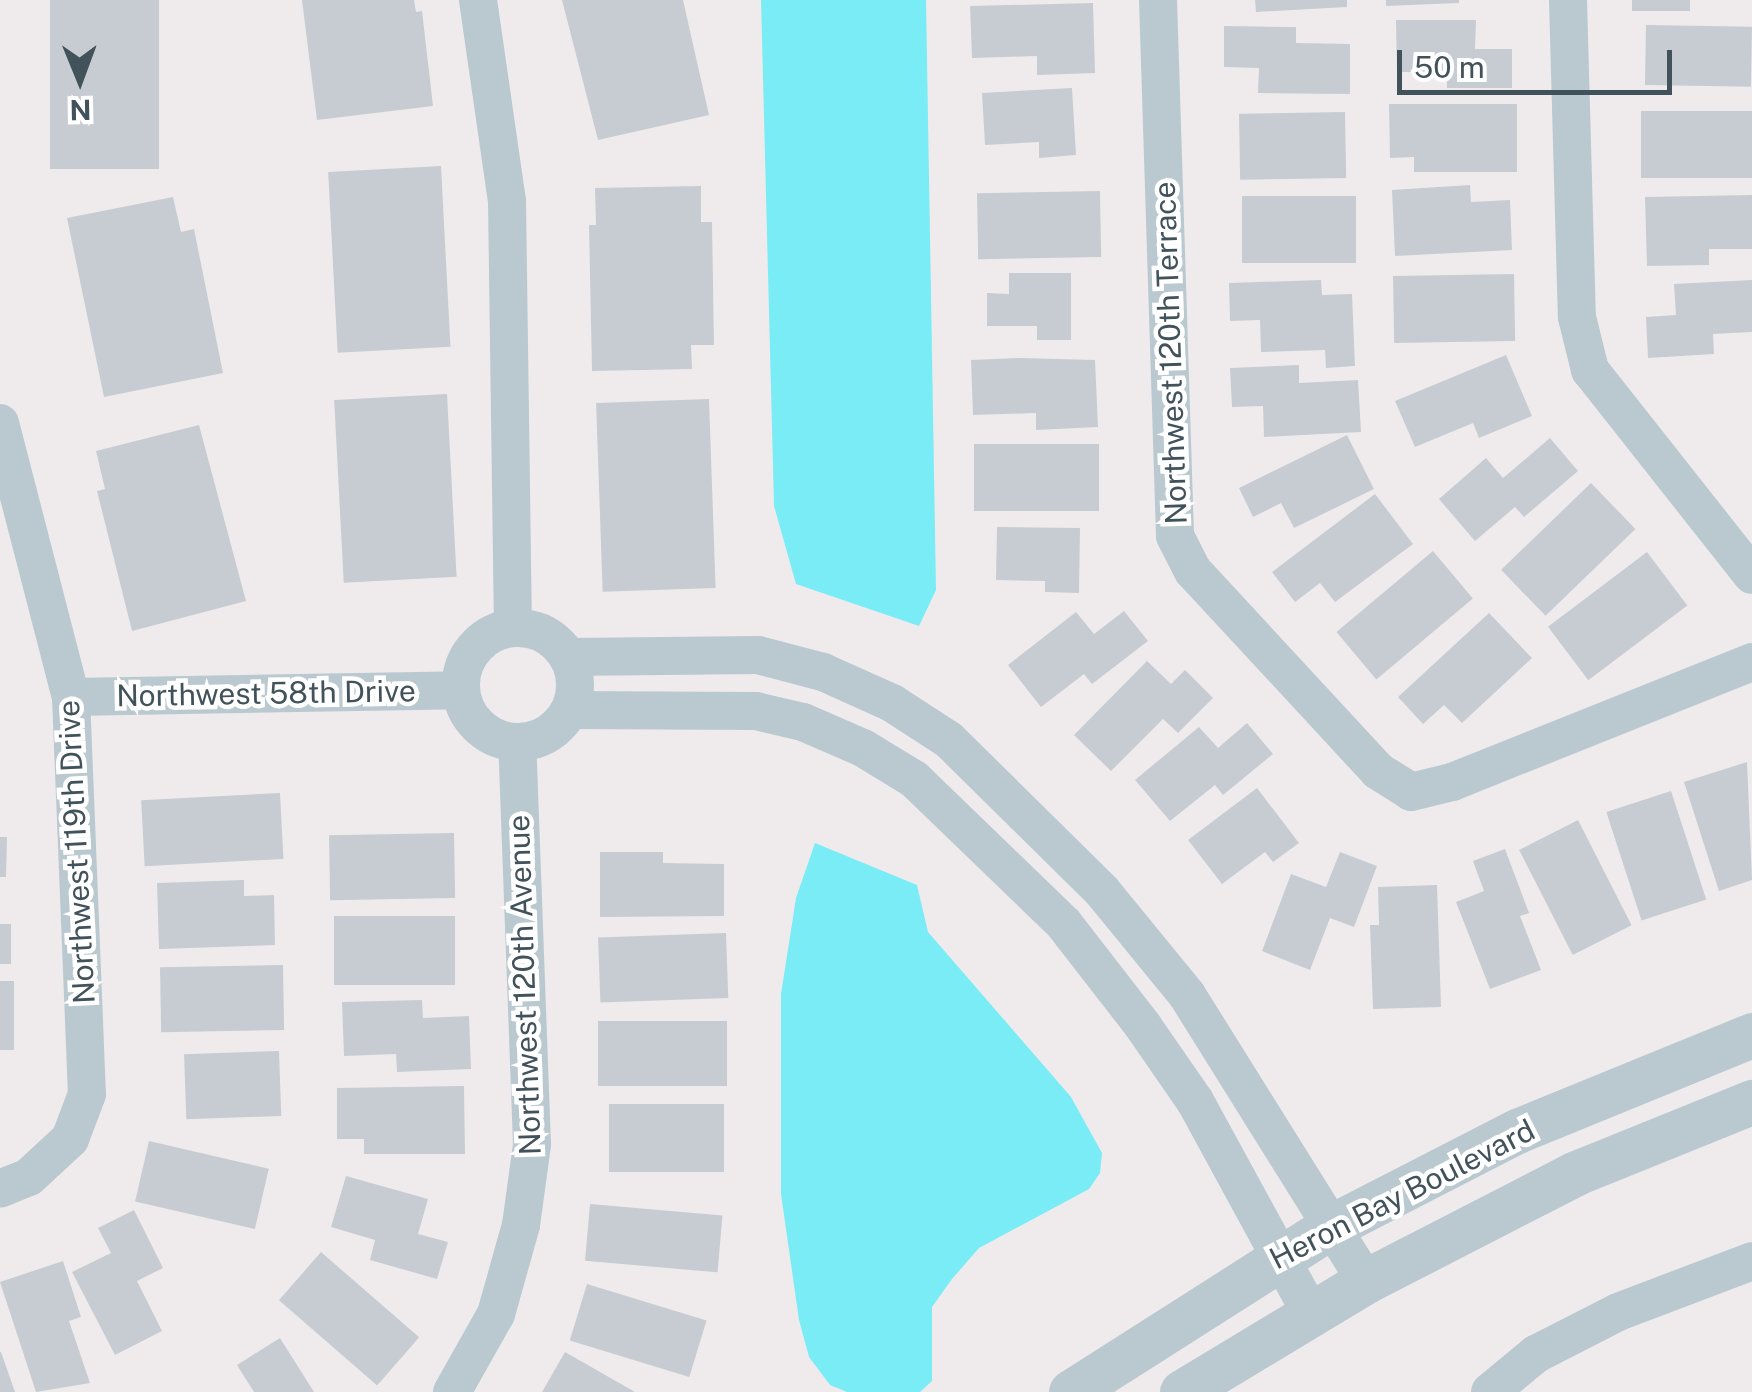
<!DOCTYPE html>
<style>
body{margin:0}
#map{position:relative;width:1752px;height:1392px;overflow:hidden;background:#efebec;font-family:"Public Sans",sans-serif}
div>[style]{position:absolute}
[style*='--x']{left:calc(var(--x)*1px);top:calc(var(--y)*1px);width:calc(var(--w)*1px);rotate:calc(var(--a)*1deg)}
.water>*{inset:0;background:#7aecf6}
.building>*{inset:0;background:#c7ccd2;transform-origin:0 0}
.minor>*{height:38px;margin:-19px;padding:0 19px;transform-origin:19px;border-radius:19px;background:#bac9d0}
.minor>.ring{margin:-19px;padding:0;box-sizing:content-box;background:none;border:38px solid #bac9d0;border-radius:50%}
.tertiary>*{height:45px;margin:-22.5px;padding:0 22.5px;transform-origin:22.5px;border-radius:22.5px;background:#bac9d0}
span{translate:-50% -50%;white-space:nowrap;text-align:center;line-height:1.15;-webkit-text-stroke:9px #fff;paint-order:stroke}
.street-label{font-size:30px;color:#42525b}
.north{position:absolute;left:30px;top:30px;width:100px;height:100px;-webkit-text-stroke:8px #fff;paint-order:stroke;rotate:179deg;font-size:28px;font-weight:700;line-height:40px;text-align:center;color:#42525b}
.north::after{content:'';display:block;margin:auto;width:35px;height:45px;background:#42525b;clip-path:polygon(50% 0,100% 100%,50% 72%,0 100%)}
.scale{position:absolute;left:1397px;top:50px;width:275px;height:45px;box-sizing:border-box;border:5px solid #42525b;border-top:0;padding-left:12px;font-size:30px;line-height:35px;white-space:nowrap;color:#42525b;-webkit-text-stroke:8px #fff;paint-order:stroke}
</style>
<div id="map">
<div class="water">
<i style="clip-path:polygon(761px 0,926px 0,936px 590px,919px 626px,796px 584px,774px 506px)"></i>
<i style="clip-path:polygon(815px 843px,917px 885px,928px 932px,1071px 1097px,1102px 1153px,1100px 1173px,1089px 1189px,979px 1248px,952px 1279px,932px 1307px,932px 1381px,920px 1392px,847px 1392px,830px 1385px,809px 1357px,799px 1320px,781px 1194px,781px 994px,796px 898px)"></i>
</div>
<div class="building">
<i style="left:50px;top:0;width:109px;height:169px"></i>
<i style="clip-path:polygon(302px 0,414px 0,416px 12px,422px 11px,433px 106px,317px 120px)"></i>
<i style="clip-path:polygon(562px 0,683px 0,709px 115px,598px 140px)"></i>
<i style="clip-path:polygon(1255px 0,1347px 0,1347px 7px,1256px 12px)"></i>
<i style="clip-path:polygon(1386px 0,1459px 0,1459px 3px,1386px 6px)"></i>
<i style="left:1632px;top:0;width:58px;height:11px"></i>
<i style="clip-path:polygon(1093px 3px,1095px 73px,1037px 75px,1037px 56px,972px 58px,970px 6px)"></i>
<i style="clip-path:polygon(1396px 20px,1476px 20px,1475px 49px,1512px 49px,1512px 88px,1447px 88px,1447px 72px,1397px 72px)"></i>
<i style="left:1646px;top:25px;width:106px;height:60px;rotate:1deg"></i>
<i style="clip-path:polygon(1224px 26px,1296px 27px,1296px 43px,1350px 44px,1350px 94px,1258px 93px,1259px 68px,1224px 67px)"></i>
<i style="clip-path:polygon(1072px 88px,1076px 155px,1039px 158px,1039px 142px,985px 145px,982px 93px)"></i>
<i style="clip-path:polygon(1389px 104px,1517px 104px,1517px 172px,1414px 172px,1414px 157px,1390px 158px)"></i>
<i style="left:1752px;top:111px;width:67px;height:111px;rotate:90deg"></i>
<i style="left:1345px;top:112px;width:66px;height:106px;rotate:89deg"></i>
<i style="left:441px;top:166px;width:181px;height:113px;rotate:87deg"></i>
<i style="clip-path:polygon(1470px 185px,1471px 202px,1510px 200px,1512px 250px,1395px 256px,1392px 190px)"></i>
<i style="clip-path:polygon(701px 186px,701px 222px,712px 222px,714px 345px,691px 345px,692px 369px,592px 371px,589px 225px,596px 225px,595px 188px)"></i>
<i style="left:1100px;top:191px;width:66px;height:123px;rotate:89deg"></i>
<i style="clip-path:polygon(1752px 195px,1752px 249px,1709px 249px,1709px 265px,1647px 266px,1645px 197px)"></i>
<i style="left:1242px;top:196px;width:114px;height:67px"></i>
<i style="clip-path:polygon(173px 197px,181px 232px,194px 229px,223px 373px,104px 397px,67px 218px)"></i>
<i style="clip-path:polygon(1009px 273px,1071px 273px,1071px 340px,1037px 340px,1037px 326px,987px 326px,987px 293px,1009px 294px)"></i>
<i style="left:1514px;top:274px;width:67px;height:121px;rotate:89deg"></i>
<i style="clip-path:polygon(1321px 280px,1322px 295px,1352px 294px,1355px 366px,1326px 368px,1325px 350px,1261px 352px,1260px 320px,1230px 321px,1229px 283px)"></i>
<i style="clip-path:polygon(1752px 280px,1752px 332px,1713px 334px,1714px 354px,1648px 358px,1646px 317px,1676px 315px,1674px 284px)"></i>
<i style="clip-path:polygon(1506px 355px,1532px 416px,1479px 438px,1473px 423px,1415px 447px,1395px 401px)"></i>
<i style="clip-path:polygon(1021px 358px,1095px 360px,1098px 427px,1036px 430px,1036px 413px,973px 415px,971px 360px)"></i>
<i style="clip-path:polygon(1299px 365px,1299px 383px,1358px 380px,1361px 432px,1264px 437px,1263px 406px,1232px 407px,1230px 368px)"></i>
<i style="left:447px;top:394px;width:183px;height:113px;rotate:87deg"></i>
<i style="left:709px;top:399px;width:189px;height:113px;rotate:88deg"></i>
<i style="clip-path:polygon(199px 425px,246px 601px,132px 631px,97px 491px,105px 489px,96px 451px)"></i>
<i style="clip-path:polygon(1347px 435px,1374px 489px,1294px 528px,1281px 503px,1253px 517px,1239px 488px)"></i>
<i style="clip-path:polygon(1550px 438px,1578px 471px,1524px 517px,1515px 507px,1475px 541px,1439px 499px,1486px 458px,1503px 478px)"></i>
<i style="left:974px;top:444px;width:125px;height:67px"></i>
<i style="left:1591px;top:483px;width:64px;height:125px;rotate:46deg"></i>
<i style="clip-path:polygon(1375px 494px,1413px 544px,1335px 602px,1320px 583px,1295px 602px,1272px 572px)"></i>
<i style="clip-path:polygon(997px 527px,1080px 528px,1079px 593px,1045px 592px,1045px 581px,996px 580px)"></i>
<i style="left:1433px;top:551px;width:62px;height:126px;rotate:50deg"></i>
<i style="left:1647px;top:552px;width:67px;height:124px;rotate:53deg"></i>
<i style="clip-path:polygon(1124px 611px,1148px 641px,1092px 684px,1084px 674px,1041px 707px,1008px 665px,1076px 612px,1094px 634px)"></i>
<i style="clip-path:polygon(1489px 613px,1532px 658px,1462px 723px,1444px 705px,1423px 724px,1398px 697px)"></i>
<i style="clip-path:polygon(1147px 661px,1171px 684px,1185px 670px,1213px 698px,1178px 733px,1163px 719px,1111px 771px,1074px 735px)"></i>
<i style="clip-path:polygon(1247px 723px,1273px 754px,1223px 795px,1215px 785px,1170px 821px,1135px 780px,1199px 727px,1218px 748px)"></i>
<i style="clip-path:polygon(1747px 762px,1752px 880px,1719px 891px,1684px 782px)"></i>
<i style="clip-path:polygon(1257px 788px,1299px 843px,1273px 862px,1265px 852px,1222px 884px,1188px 840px)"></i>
<i style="left:1671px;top:791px;width:114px;height:68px;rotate:72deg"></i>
<i style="left:280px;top:793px;width:66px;height:139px;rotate:87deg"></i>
<i style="left:1578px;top:820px;width:118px;height:66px;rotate:63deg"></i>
<i style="left:454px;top:833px;width:65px;height:125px;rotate:89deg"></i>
<i style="clip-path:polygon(0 837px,7px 837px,6px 877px,0 877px)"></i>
<i style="clip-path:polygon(1505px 849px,1529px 913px,1520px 916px,1541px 970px,1490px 989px,1456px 902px,1484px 891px,1473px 861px)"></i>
<i style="clip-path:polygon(600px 852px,663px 852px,663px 863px,724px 864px,724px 916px,600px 917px)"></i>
<i style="clip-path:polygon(1340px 852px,1377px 866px,1354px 927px,1330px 918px,1310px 970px,1262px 951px,1291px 874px,1326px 887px)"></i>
<i style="clip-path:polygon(244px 880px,244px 896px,274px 895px,275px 945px,159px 949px,157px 883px)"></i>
<i style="clip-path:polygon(1437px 885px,1441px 1007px,1373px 1009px,1370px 925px,1379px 925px,1378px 887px)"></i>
<i style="left:334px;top:916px;width:121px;height:69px"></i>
<i style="left:0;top:924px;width:11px;height:40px"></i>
<i style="left:726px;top:933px;width:65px;height:128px;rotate:88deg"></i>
<i style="left:283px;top:965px;width:65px;height:123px;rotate:89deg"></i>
<i style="left:0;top:981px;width:14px;height:69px"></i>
<i style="clip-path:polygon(422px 1000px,423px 1018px,469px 1016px,471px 1069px,397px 1072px,396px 1054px,344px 1056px,342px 1002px)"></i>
<i style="left:598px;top:1021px;width:129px;height:65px"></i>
<i style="left:279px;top:1051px;width:65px;height:95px;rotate:88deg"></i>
<i style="clip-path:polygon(464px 1086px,465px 1154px,364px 1154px,364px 1139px,337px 1139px,337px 1088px)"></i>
<i style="left:609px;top:1104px;width:115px;height:68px"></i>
<i style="left:149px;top:1141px;width:123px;height:62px;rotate:13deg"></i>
<i style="clip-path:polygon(346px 1176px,428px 1199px,418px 1234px,448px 1242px,437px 1279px,370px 1260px,375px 1240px,331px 1227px)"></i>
<i style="left:590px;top:1204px;width:133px;height:57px;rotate:5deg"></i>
<i style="clip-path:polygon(134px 1210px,163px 1268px,137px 1281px,162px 1331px,115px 1355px,72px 1272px,111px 1253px,98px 1228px)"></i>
<i style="left:321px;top:1252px;width:130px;height:64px;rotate:41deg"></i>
<i style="clip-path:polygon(63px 1261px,81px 1317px,69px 1321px,90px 1383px,36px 1392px,0 1282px)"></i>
<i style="left:587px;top:1284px;width:125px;height:59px;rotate:17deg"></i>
<i style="clip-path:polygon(280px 1338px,314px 1392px,254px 1392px,237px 1365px)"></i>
<i style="clip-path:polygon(0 1352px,1px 1352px,15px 1392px,0 1392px)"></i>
<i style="clip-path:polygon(565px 1352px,635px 1392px,542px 1392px)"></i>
</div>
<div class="minor">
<i style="--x:478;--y:0;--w:203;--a:81.8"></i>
<i style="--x:507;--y:201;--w:427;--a:89.2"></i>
<i style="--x:1158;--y:0;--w:536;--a:88.18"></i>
<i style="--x:1175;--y:536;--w:39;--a:63"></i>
<i style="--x:1193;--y:571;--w:272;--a:47.2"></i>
<i style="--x:1378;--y:771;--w:39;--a:32"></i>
<i style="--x:1411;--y:792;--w:42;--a:-13.7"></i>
<i style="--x:1452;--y:782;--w:323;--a:-21.8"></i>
<i style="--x:1568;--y:0;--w:317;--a:88.4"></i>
<i style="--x:1577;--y:317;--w:55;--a:76.2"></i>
<i style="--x:1590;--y:370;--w:261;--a:51.7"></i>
<i style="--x:0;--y:423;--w:283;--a:75.5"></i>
<i style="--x:71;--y:697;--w:397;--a:87.7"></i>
<i style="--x:87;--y:1094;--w:48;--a:110.7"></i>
<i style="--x:70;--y:1139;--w:56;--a:137.2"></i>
<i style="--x:29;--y:1177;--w:31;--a:158"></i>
<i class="ring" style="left:461px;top:628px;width:76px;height:76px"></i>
<i style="--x:568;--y:657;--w:190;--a:-0.6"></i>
<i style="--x:758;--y:655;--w:67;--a:14.7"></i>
<i style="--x:823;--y:672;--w:76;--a:24.2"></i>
<i style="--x:892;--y:703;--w:68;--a:33"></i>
<i style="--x:949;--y:740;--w:215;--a:44.6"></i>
<i style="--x:1102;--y:891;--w:134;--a:50.7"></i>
<i style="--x:1187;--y:995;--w:337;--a:58"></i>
<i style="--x:71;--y:697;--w:390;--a:-1"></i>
<i style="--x:570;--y:710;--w:186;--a:0.3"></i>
<i style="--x:756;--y:711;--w:48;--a:13.2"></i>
<i style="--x:803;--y:722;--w:65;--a:23.4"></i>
<i style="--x:863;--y:748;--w:60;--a:31.3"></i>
<i style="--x:914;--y:779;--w:209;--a:44"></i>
<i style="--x:1064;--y:924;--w:129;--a:52.2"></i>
<i style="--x:1143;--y:1026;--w:91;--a:55.3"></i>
<i style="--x:1195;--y:1101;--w:240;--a:61.4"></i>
<i style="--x:452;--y:1392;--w:90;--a:-60.6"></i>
<i style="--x:496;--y:1314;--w:92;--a:-74.3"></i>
<i style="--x:521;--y:1225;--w:81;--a:-82.2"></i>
<i style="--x:532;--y:1145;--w:403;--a:-92.1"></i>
<i style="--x:1490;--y:1392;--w:60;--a:-39.6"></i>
<i style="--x:1536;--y:1354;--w:92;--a:-27.1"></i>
<i style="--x:1618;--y:1312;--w:143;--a:-20.8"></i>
</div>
<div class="tertiary">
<i style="--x:1071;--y:1392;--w:309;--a:-32.5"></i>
<i style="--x:1332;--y:1226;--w:208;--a:-27.2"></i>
<i style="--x:1517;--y:1131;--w:254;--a:-22.2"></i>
<i style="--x:1182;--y:1392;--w:215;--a:-31.1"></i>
<i style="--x:1366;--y:1281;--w:236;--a:-27.2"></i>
<i style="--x:1576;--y:1173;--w:190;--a:-22"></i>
</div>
<div class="street-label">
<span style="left:1170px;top:353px;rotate:-92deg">Northwest 120th Terrace</span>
<span style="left:266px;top:693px;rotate:-1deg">Northwest 58th Drive</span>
<span style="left:76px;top:852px;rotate:-93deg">Northwest 119th Drive</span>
<span style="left:524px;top:985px;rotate:-92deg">Northwest 120th Avenue</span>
<span style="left:1402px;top:1194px;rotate:-27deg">Heron Bay Boulevard</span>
</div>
<div class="north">N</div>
<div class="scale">50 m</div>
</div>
